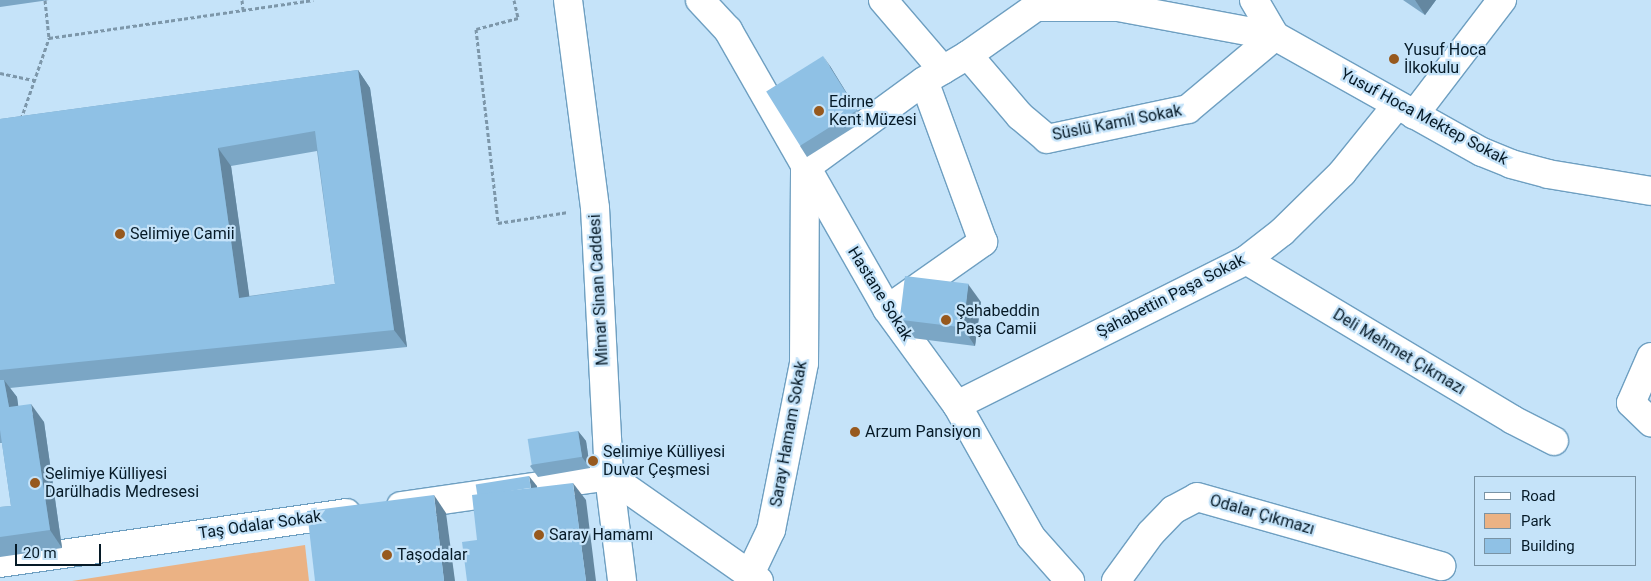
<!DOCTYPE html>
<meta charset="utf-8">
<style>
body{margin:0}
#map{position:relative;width:1651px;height:581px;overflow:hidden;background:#c5e3f9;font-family:Roboto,sans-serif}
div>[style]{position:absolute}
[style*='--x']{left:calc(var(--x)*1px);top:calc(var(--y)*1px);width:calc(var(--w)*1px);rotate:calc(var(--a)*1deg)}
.green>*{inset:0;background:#ebb284}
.path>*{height:3px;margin-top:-1.5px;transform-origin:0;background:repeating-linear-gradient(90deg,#7d97aa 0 4px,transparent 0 6.5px)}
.roads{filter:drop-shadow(1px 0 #6e9fc1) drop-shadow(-1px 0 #6e9fc1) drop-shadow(0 1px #6e9fc1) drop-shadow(0 -1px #6e9fc1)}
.minor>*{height:28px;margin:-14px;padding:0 14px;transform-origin:14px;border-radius:14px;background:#fff}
.wall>*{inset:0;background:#7ba6c5}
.shaded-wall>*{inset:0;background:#6487a0}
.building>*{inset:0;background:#8fc1e5;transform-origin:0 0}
.dots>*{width:14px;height:14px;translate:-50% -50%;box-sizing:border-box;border:2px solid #c5e3f9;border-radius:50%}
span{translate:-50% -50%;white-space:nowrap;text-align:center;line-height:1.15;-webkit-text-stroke:4.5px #c5e3f9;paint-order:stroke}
.poi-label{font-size:16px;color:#061a27}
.left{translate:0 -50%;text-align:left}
.street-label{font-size:16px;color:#061a27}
.legend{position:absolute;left:1474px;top:476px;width:162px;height:90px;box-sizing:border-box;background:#c5e3f9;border:1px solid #7993a5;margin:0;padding:6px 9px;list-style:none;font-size:15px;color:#061a27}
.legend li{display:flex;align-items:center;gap:10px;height:25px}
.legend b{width:25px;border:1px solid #7993a5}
.scale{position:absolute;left:15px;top:544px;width:86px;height:22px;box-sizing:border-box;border:2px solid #061a27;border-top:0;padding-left:6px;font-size:15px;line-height:18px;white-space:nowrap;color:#061a27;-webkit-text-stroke:4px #c5e3f9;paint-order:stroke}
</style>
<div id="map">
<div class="green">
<i style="clip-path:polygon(305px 545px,309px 581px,72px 581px)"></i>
</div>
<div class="path">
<i style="--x:45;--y:0;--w:38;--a:84"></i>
<i style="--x:242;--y:0;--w:10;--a:84"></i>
<i style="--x:514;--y:0;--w:18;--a:77"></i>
<i style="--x:518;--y:18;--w:43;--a:165.3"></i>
<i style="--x:476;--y:29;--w:195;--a:83.5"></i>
<i style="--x:498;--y:223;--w:71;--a:-8.9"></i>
<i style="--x:0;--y:73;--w:35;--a:12"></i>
<i style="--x:21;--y:119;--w:86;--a:-70.9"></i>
<i style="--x:49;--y:38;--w:267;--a:-8.2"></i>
</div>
<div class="roads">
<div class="minor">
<i style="--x:568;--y:0;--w:210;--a:82.6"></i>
<i style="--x:595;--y:208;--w:268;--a:87"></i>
<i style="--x:609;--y:476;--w:106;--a:82.9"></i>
<i style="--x:700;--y:0;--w:41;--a:47"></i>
<i style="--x:728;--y:30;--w:321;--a:60.3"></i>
<i style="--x:887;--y:309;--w:119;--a:53.9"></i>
<i style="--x:957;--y:405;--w:151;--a:60.7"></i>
<i style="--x:1031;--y:537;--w:59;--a:48.4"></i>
<i style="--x:883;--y:0;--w:92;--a:49.4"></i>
<i style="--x:1254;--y:0;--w:42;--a:59.7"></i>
<i style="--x:1275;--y:36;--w:237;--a:29.3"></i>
<i style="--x:1482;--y:152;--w:31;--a:22"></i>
<i style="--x:1511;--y:164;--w:38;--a:15"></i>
<i style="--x:1548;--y:174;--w:104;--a:9.4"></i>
<i style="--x:968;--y:55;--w:80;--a:49.6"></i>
<i style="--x:1020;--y:116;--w:35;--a:40"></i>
<i style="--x:1047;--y:139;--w:144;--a:-12"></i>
<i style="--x:1188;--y:109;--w:114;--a:-40"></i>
<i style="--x:1414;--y:115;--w:145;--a:-52.6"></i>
<i style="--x:805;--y:168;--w:147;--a:-36.2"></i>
<i style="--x:924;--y:81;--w:51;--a:-30.6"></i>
<i style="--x:968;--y:55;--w:83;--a:-35.2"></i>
<i style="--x:1036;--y:7;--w:82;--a:0"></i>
<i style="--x:1118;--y:7;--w:160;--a:10.5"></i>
<i style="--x:1246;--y:260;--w:311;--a:30.9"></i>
<i style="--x:1513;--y:420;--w:46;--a:27.1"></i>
<i style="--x:899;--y:301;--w:103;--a:-35.1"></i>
<i style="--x:983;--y:242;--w:171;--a:-110.1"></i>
<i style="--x:1651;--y:357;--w:50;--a:113.5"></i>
<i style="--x:1631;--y:403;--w:28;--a:44"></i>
<i style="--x:957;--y:405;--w:323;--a:-26.6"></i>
<i style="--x:1246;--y:260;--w:46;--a:-37.9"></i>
<i style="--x:1282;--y:232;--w:84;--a:-44.5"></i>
<i style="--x:1342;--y:173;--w:87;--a:-51"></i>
<i style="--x:401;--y:506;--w:210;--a:-8.2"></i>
<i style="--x:609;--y:476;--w:183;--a:35"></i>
<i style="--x:0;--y:563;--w:350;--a:-8.2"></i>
<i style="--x:750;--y:574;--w:49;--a:-64.5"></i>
<i style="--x:771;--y:530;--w:170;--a:-78.8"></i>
<i style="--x:804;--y:363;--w:194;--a:-89.7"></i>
<i style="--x:1116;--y:581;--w:59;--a:-53.9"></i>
<i style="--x:1151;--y:533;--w:32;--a:-46"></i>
<i style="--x:1173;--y:510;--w:27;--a:-28"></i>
<i style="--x:1197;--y:497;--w:254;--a:15.8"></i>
</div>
</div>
<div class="wall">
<i style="clip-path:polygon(0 0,49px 0,0 7px)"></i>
<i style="clip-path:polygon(1403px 0,1436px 0,1425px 15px)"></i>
<i style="clip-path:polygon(830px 66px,864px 121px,807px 157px,800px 146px)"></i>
<i style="clip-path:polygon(evenodd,358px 70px,370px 88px,407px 347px,10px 388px,17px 397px,18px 406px,44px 422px,62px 548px,0 557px,0 507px,11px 506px,2px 443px,0 443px,0 119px,358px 70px,317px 151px,335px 284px,249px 296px,231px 166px,317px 151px)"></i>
<i style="clip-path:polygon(981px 302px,975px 346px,912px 338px,899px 320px)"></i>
<i style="clip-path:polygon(578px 431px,586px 441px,590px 468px,538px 477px,530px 466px)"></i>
</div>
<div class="shaded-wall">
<i style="clip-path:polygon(1415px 0,1436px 0,1425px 15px)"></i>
<i style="clip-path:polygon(823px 56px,830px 66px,864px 121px,857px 110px)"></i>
<i style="clip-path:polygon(358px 70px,370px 88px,407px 347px,394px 330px)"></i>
<i style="clip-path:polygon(218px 148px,231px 166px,252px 315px,239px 298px)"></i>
<i style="clip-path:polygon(968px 284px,981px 302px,975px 346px,963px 328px)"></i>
<i style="clip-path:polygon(4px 380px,17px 397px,21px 425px,9px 407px)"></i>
<i style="clip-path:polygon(31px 404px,44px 422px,62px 548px,50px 530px)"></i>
<i style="clip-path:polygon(578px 431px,586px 441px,590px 468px,582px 457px)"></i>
<i style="clip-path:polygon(529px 476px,537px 486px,539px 506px,532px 495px)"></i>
<i style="clip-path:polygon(573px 483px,586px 500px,596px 581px,586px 581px)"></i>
<i style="clip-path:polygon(434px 495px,446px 513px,455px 581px,444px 581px)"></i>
</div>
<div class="building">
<i style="left:823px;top:56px;width:64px;height:67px;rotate:58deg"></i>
<i style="clip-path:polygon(evenodd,358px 70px,394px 330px,0 370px,0 119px,358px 70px,315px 131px,335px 284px,239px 298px,218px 148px,315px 131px)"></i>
<i style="left:905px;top:276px;width:64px;height:44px;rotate:7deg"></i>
<i style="clip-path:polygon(0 380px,4px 380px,9px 407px,31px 404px,50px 530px,0 537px,0 507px,11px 506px,0 430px)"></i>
<i style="left:578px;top:431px;width:26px;height:51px;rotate:81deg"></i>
<i style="left:529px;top:476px;width:12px;height:54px;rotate:81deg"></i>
<i style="clip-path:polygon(573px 483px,586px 581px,467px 581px,462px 542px,477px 540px,472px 495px)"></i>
<i style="clip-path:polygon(434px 495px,444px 581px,315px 581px,307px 511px)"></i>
</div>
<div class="dots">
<i style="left:1394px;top:59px;background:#97591e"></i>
<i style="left:819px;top:111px;background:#97591e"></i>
<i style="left:120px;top:234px;background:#97591e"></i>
<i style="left:946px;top:320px;background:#97591e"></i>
<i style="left:855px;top:432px;background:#97591e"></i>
<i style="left:593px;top:461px;background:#97591e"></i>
<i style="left:35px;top:483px;background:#97591e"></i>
<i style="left:539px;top:535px;background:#97591e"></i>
<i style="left:387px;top:555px;background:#97591e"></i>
</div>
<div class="poi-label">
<span class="left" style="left:1404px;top:59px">Yusuf Hoca<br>İlkokulu</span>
<span class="left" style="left:829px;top:111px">Edirne<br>Kent Müzesi</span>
<span class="left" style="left:130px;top:234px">Selimiye Camii</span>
<span class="left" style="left:956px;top:320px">Şehabeddin<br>Paşa Camii</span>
<span class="left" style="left:865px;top:432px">Arzum Pansiyon</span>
<span class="left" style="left:603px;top:461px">Selimiye Külliyesi<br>Duvar Çeşmesi</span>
<span class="left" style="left:45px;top:483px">Selimiye Külliyesi<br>Darülhadis Medresesi</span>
<span class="left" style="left:549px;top:535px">Saray Hamamı</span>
<span class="left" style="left:397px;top:555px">Taşodalar</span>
</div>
<div class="street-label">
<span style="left:1424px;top:117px;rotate:28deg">Yusuf Hoca Mektep Sokak</span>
<span style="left:1117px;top:123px;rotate:-11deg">Süslü Kamil Sokak</span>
<span style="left:599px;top:290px;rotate:-93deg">Mimar Sinan Caddesi</span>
<span style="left:880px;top:294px;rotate:58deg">Hastane Sokak</span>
<span style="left:1171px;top:296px;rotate:-27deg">Şahabettin Paşa Sokak</span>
<span style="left:1399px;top:352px;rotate:31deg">Deli Mehmet Çıkmazı</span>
<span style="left:789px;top:434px;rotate:-80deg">Saray Hamam Sokak</span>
<span style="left:1262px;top:515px;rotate:16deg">Odalar Çıkmazı</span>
<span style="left:260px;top:525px;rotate:-8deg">Taş Odalar Sokak</span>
</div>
<ul class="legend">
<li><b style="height:6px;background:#fff"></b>Road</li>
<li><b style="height:14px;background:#ebb284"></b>Park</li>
<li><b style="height:14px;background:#8fc1e5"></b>Building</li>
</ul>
<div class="scale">20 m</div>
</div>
